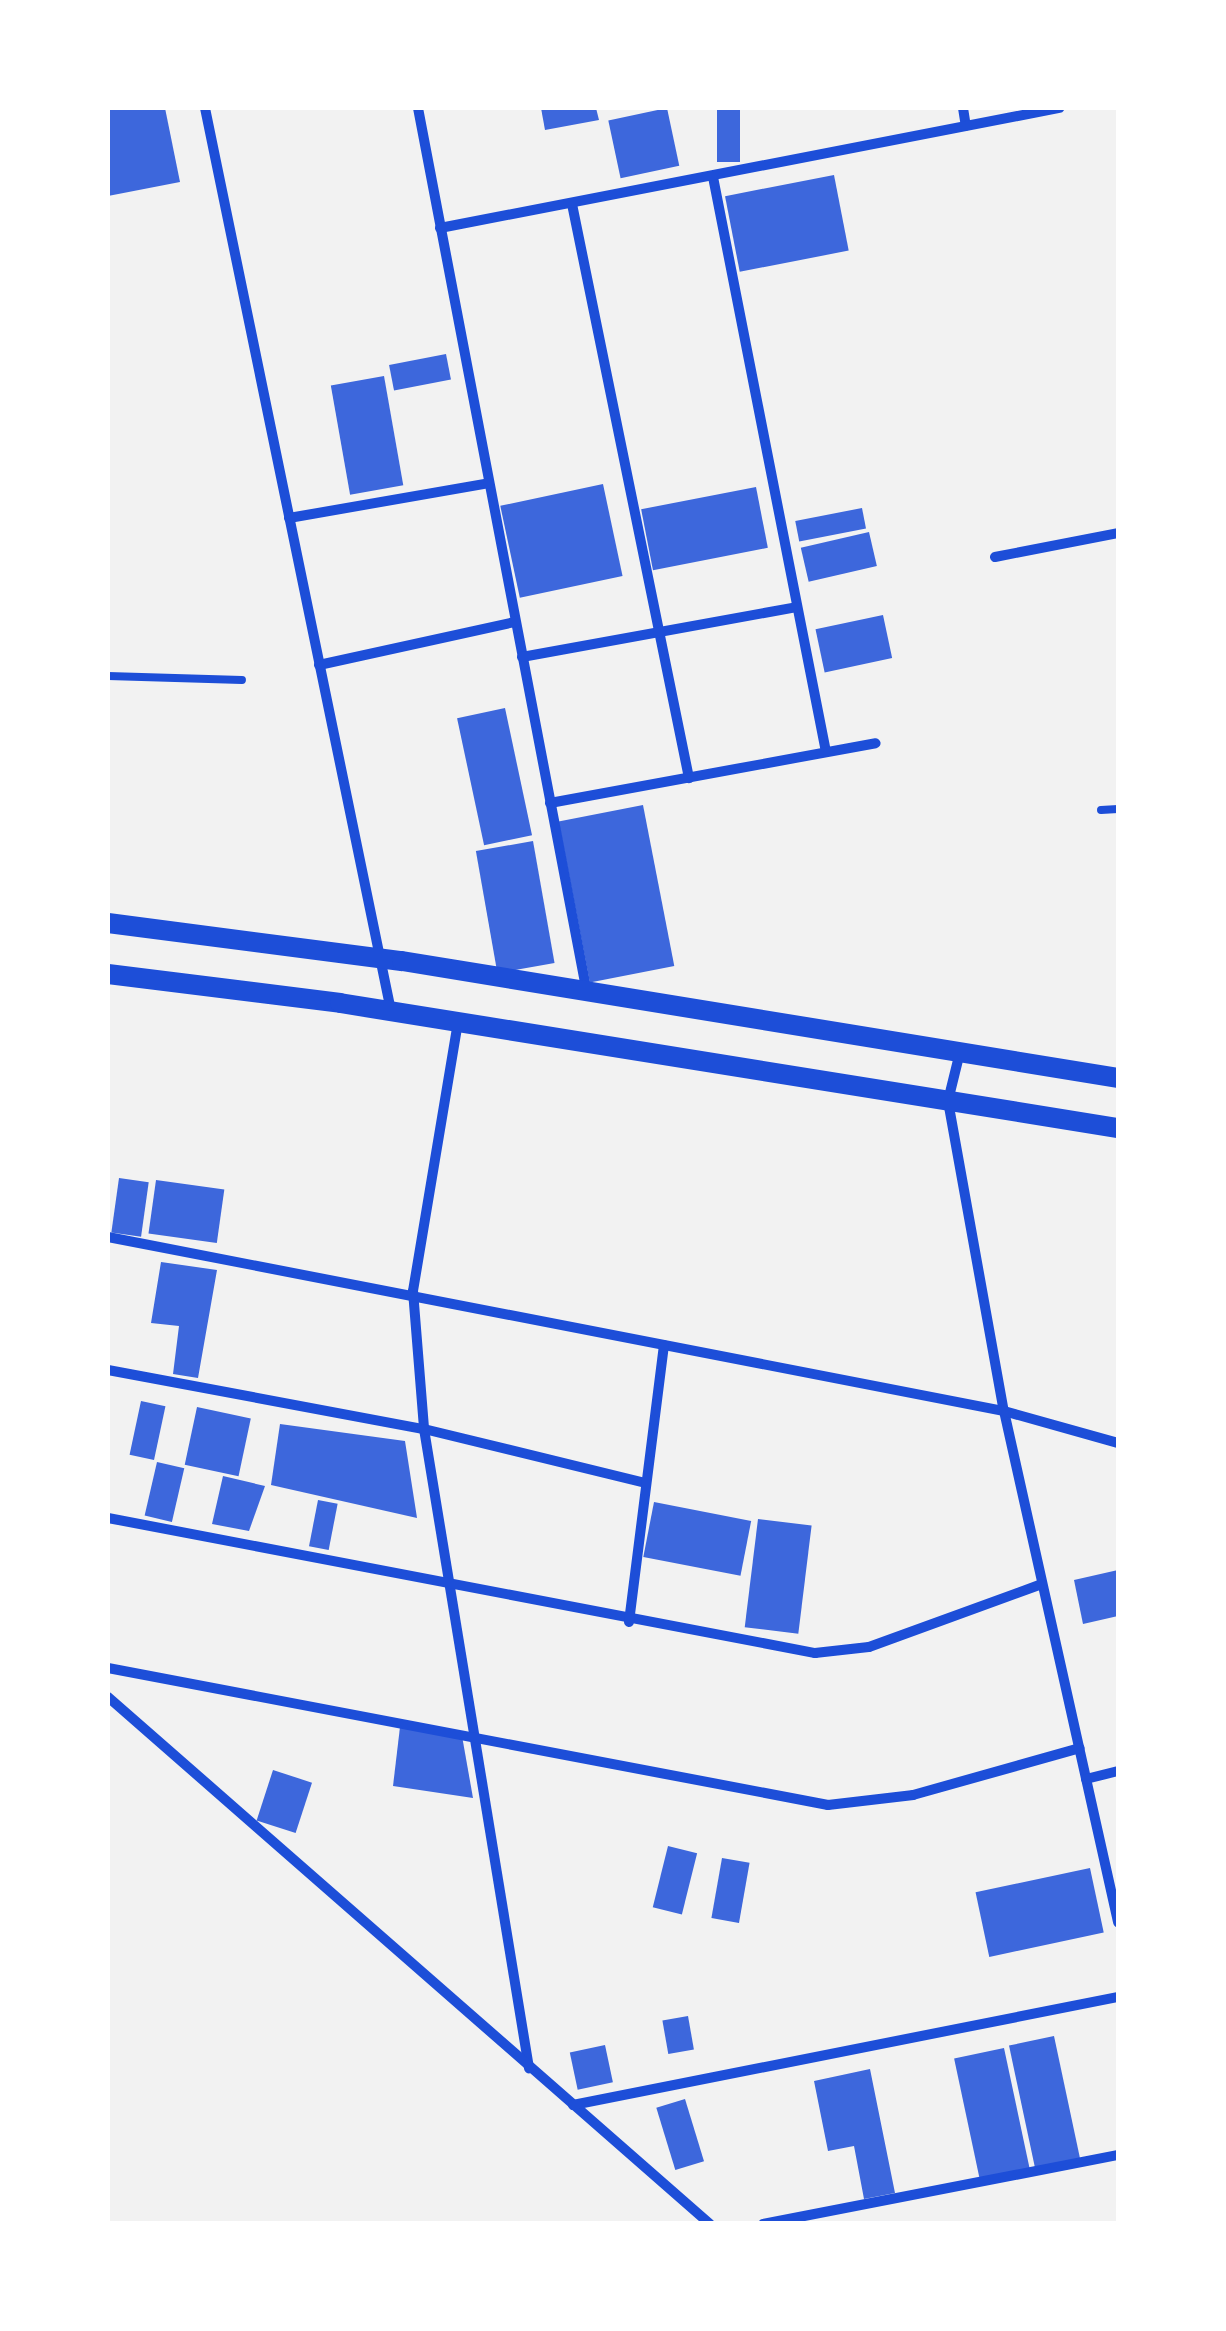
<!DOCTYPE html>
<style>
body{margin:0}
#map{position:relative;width:1226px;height:2331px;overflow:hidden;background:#f2f2f2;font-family:"Fira Sans",sans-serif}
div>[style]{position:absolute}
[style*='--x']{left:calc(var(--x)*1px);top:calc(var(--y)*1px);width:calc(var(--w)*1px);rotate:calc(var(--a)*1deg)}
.building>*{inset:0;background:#3d67dc;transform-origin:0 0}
.service>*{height:8px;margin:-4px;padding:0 4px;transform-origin:4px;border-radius:4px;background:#1d4ed8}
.minor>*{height:10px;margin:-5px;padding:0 5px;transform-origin:5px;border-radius:5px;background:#1d4ed8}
.secondary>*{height:20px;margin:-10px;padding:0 10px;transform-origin:10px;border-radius:10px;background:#1d4ed8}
span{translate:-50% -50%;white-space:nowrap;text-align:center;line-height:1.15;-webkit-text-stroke:9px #fff;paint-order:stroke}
.frame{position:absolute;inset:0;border:110px solid #fff;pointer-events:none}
</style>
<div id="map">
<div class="building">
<i style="clip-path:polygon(108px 108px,165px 108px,180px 182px,108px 196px)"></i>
<i style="clip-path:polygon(541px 108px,596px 108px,599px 120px,545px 130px)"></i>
<i style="left:667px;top:108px;width:59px;height:60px;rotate:78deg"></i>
<i style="left:717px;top:108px;width:23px;height:54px"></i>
<i style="left:834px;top:175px;width:77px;height:111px;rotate:79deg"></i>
<i style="left:446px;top:354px;width:26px;height:58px;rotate:79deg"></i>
<i style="left:384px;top:376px;width:111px;height:54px;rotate:80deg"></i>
<i style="left:603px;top:484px;width:94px;height:105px;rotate:78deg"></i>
<i style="left:756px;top:487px;width:62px;height:117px;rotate:79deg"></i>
<i style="left:862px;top:508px;width:21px;height:68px;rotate:79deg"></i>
<i style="left:869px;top:532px;width:35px;height:70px;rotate:77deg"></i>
<i style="left:883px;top:615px;width:44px;height:69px;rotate:78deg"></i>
<i style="left:505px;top:708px;width:130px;height:49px;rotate:78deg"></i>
<i style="left:643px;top:805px;width:164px;height:86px;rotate:79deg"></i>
<i style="left:533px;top:841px;width:124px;height:58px;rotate:80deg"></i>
<i style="left:119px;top:1178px;width:30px;height:55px;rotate:8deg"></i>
<i style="left:156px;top:1180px;width:69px;height:54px;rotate:8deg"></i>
<i style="clip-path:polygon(161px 1262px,217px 1270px,198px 1378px,173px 1374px,179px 1326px,151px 1323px)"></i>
<i style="left:141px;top:1401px;width:25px;height:55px;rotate:12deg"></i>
<i style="left:197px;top:1407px;width:55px;height:59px;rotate:12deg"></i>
<i style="clip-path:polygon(280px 1424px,405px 1441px,417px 1518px,271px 1485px)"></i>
<i style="left:157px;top:1462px;width:28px;height:55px;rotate:13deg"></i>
<i style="clip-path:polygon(223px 1476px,265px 1486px,249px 1531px,212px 1524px)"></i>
<i style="left:318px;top:1500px;width:20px;height:47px;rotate:11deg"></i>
<i style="left:654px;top:1502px;width:99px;height:56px;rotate:11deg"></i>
<i style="left:758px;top:1519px;width:54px;height:109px;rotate:7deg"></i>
<i style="clip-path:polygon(1118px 1570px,1118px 1616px,1083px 1624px,1074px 1580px)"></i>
<i style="clip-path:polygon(400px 1727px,462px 1736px,473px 1798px,393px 1786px)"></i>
<i style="left:273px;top:1770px;width:41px;height:53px;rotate:18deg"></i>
<i style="left:668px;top:1846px;width:30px;height:63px;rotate:14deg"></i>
<i style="left:722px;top:1858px;width:28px;height:61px;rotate:10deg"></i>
<i style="left:1090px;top:1868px;width:66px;height:117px;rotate:78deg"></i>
<i style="left:688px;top:2016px;width:34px;height:26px;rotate:80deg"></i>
<i style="left:1054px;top:2036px;width:125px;height:46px;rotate:78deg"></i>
<i style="left:605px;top:2045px;width:38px;height:36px;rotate:78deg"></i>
<i style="left:1004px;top:2048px;width:123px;height:51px;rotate:78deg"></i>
<i style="clip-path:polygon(870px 2069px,895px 2193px,864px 2199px,854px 2146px,828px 2151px,814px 2081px)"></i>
<i style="left:685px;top:2099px;width:65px;height:30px;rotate:73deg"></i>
</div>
<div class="service">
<i style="--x:108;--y:676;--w:134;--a:1.7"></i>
<i style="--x:1101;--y:810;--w:17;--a:-3"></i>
</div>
<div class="minor">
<i style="--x:205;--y:108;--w:922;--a:78.36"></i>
<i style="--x:418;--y:108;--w:901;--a:79.19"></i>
<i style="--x:963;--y:108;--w:18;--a:81"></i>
<i style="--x:713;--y:177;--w:586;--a:78.88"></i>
<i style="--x:572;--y:204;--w:586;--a:78.48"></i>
<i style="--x:440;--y:228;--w:631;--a:-10.97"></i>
<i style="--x:289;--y:518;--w:203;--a:-9.9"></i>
<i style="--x:995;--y:557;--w:125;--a:-11"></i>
<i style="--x:522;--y:657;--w:279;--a:-10.3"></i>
<i style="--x:319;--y:665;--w:201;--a:-12.4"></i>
<i style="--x:550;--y:803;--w:331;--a:-10.4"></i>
<i style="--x:458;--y:1022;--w:273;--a:99.5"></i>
<i style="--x:413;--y:1291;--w:138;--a:85.4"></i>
<i style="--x:424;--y:1429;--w:648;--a:80.67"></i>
<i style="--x:960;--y:1052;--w:50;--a:103.8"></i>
<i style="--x:948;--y:1101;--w:315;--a:79.8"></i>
<i style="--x:1004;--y:1411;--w:524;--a:77.42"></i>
<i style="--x:108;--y:1237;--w:913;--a:10.99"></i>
<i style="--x:1004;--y:1411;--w:118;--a:15.7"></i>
<i style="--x:108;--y:1370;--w:321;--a:10.6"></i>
<i style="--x:424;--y:1429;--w:228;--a:13.7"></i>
<i style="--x:108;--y:1518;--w:720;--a:10.81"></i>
<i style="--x:815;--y:1653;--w:54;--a:-6.3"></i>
<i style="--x:869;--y:1647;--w:184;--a:-20"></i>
<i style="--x:629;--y:1622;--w:279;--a:-82.8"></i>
<i style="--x:108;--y:1668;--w:733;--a:10.77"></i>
<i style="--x:828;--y:1805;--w:86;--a:-6.7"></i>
<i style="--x:913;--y:1795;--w:173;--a:-15.7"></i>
<i style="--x:108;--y:1697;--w:800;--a:41.2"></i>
<i style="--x:1086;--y:1779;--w:33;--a:-14"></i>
<i style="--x:573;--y:2105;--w:556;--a:-11.21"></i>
<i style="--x:763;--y:2224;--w:362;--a:-11"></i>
</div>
<div class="secondary">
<i style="--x:108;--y:923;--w:296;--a:7.4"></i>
<i style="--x:402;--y:961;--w:725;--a:9.28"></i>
<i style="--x:108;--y:974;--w:234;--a:7.1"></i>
<i style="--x:340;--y:1003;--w:788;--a:9.13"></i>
</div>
<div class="frame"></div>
</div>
